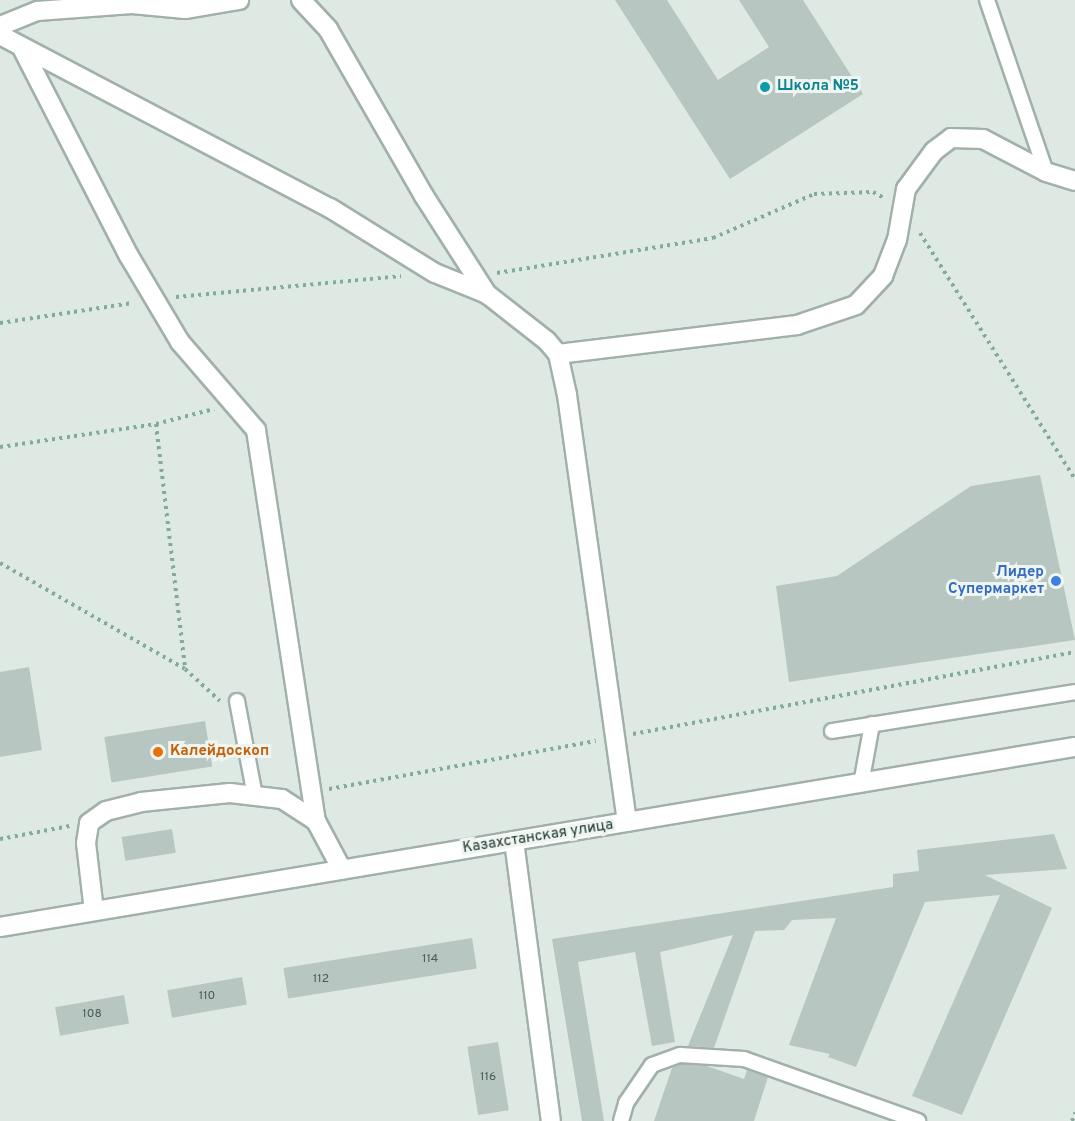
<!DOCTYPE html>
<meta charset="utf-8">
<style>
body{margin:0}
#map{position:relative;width:1075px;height:1121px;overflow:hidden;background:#dfe9e4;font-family:Overpass,sans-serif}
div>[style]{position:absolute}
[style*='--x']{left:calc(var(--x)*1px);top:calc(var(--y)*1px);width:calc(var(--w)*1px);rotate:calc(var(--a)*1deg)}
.building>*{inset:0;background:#b7c6c0;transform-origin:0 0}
.path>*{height:4px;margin-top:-2px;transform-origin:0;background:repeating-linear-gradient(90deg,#81ab9d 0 3px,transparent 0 7.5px)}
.roads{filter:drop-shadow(2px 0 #a2b0ab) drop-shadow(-2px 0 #a2b0ab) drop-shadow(0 2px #a2b0ab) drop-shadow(0 -2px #a2b0ab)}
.lane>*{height:14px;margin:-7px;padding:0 7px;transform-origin:7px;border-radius:7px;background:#fff}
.street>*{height:18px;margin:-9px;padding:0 9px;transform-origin:9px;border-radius:9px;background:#fff}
.dots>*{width:16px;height:16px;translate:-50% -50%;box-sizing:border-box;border:3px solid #eff6f2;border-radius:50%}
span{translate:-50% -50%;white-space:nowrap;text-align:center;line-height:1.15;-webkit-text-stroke:6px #eff6f2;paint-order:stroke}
.number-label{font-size:12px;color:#465c55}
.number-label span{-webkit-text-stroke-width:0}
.culture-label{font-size:15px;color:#0d838f;font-weight:700}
.left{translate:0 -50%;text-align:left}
.shop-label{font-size:15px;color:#366cbe;font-weight:700}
.right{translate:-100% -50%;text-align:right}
.food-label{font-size:15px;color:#c56008;font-weight:700}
.street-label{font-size:15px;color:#213831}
</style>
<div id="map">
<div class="building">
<i style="clip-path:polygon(615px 0,667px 0,718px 80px,769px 47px,739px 0,803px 0,863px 94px,730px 179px)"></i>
<i style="clip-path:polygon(1040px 475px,1075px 640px,789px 682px,776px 586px,837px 576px,971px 486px)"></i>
<i style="clip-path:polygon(29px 667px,42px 750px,0 757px,0 672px)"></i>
<i style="left:205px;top:721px;width:46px;height:102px;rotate:81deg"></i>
<i style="left:172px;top:829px;width:24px;height:51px;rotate:81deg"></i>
<i style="clip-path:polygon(1054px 834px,1067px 869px,985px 875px,1052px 908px,962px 1115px,912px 1096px,1000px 895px,925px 902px,856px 1067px,828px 1057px,830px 1054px,789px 1045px,836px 918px,792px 920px,784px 930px,755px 931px,714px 1048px,688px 1046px,733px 935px,660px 952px,675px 1042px,652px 1046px,635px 952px,578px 962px,604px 1121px,582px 1121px,552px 939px,893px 887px,893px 874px,919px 871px,917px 850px)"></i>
<i style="left:472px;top:938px;width:31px;height:191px;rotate:81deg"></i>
<i style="left:242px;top:977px;width:28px;height:76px;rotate:80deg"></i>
<i style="left:124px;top:995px;width:29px;height:70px;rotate:80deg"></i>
<i style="left:498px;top:1042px;width:69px;height:31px;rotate:81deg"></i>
<i style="clip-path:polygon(681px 1064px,707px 1066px,744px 1079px,747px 1070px,768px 1077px,754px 1121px,654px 1121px,672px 1068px)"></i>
</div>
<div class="path">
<i style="--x:920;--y:233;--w:291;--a:57.8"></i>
<i style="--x:497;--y:273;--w:219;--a:-9.2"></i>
<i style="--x:713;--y:238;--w:110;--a:-23.5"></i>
<i style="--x:814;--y:194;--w:59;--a:-1.9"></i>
<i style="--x:873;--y:192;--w:13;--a:29"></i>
<i style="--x:176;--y:297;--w:226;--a:-5.3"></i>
<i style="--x:0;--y:323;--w:134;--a:-8.6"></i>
<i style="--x:156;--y:424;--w:60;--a:-14.5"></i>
<i style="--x:0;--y:447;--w:158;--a:-8.4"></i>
<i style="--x:156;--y:424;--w:247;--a:83.2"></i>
<i style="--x:0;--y:563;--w:213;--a:29.8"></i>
<i style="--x:185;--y:669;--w:47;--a:42.4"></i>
<i style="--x:633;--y:734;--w:450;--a:-10.5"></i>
<i style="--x:329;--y:789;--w:271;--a:-10.2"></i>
<i style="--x:0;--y:839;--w:71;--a:-10.5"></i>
<i style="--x:1072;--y:1121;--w:9;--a:-69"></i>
</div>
<div class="roads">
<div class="lane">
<i style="--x:987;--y:0;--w:182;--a:71.1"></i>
<i style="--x:237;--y:701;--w:97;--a:79.3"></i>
<i style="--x:832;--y:731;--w:246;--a:-9.1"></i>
<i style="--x:861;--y:784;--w:61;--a:-79.6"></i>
<i style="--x:621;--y:1121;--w:19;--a:-74"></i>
<i style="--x:626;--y:1103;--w:46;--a:-55.6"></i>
<i style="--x:652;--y:1065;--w:30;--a:-20"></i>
<i style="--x:680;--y:1055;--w:64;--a:3.6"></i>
<i style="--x:744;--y:1059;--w:185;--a:19.6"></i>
</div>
<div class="street">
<i style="--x:301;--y:0;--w:40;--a:47"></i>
<i style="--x:328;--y:29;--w:193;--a:60.1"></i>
<i style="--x:424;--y:196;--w:117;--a:57.3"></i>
<i style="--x:0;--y:26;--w:40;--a:-22"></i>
<i style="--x:37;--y:11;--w:95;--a:-4.2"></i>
<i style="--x:132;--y:4;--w:53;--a:5.4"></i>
<i style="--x:185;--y:9;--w:55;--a:-9.5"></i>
<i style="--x:0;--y:35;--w:373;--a:27.7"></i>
<i style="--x:330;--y:208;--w:123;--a:31.8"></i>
<i style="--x:435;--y:273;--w:56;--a:22"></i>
<i style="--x:487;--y:294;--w:76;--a:38.1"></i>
<i style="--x:547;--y:341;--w:17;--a:50"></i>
<i style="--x:558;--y:354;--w:42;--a:77.6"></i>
<i style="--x:567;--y:395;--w:431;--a:82"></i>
<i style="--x:23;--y:50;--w:232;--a:62.8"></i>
<i style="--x:129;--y:256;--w:100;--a:59.3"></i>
<i style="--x:180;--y:342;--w:116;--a:49.2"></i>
<i style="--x:256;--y:430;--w:396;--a:81.3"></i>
<i style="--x:558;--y:354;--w:241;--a:-6.9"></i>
<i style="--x:797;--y:325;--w:62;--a:-18.7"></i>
<i style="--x:856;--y:305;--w:40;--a:-47"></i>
<i style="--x:883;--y:276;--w:39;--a:-69"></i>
<i style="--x:897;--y:240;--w:52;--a:-80"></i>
<i style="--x:906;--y:189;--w:47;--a:-53.6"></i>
<i style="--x:934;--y:151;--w:21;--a:-37"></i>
<i style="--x:951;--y:138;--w:32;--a:2"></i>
<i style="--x:983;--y:139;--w:71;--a:27.6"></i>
<i style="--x:1046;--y:172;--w:30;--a:17"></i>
<i style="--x:514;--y:841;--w:282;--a:82.5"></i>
<i style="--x:94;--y:911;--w:68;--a:-96.7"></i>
<i style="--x:86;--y:843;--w:20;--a:-81"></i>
<i style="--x:89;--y:823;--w:21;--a:-35"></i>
<i style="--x:106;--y:811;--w:36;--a:-14"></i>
<i style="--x:141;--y:802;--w:89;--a:-5.8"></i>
<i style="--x:230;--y:793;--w:52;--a:6.6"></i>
<i style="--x:282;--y:799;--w:40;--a:32.9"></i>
<i style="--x:316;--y:821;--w:55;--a:62"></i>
<i style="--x:0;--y:927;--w:1090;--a:-9.51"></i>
</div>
</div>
<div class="dots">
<i style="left:765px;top:87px;background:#0f9aa8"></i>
<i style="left:1056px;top:581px;background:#3f7fe0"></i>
<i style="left:158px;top:752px;background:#e8710a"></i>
</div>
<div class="number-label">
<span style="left:430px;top:960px">114</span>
<span style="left:321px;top:980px">112</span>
<span style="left:207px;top:997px">110</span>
<span style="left:92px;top:1015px">108</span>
<span style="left:488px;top:1078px">116</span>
</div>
<div class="culture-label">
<span class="left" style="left:777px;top:87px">Школа №5</span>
</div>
<div class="shop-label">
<span class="right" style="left:1044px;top:581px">Лидер<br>Супермаркет</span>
</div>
<div class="food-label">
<span class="left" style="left:170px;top:752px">Калейдоскоп</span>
</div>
<div class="street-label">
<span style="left:538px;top:837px;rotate:-9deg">Казахстанская улица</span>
</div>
</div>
